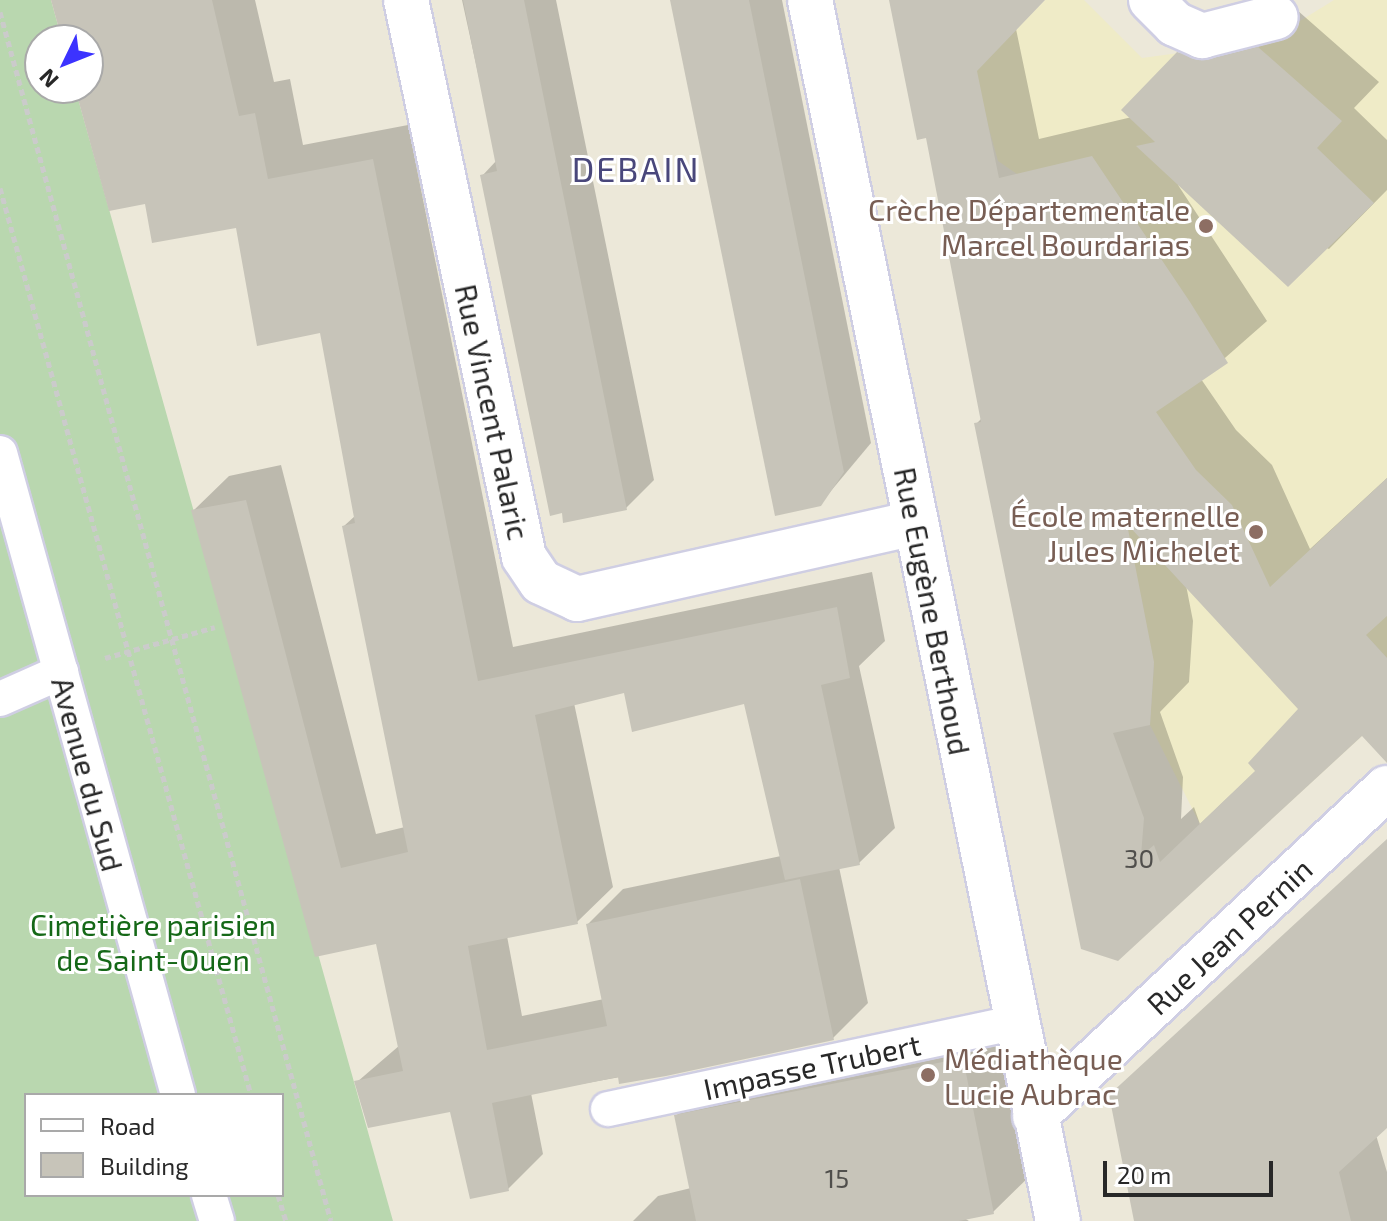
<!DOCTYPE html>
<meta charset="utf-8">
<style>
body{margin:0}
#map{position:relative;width:1387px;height:1221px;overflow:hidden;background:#ece8d9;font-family:"Exo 2",sans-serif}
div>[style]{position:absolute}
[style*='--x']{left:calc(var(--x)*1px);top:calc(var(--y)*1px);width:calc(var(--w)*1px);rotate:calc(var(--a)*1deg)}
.education>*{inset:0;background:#efebc7}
.cemetery>*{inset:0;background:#b9d7af}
.shadow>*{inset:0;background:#0003}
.building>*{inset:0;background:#c7c4b9}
.path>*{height:5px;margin-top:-2.5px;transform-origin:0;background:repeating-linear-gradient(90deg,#cbcbcb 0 6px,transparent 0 10px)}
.roads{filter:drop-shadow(2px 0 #cfcee3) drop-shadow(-2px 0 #cfcee3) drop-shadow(0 2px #cfcee3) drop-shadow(0 -2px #cfcee3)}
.service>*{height:34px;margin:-17px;padding:0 17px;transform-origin:17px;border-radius:17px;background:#fff}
.minor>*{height:44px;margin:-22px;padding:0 22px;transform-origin:22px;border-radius:22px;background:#fff}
.dots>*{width:22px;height:22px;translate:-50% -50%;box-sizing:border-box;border:4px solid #fff;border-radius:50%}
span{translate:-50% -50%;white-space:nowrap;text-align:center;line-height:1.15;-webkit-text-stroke:6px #fff;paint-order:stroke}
.number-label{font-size:26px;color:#504f4c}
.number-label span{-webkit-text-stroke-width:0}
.education-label{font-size:30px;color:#785e54}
.right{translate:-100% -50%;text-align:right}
.left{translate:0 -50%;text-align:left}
.street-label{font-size:30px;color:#282828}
.park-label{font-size:30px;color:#156817}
.quarter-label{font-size:34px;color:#49477b;letter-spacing:2px}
.legend{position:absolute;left:24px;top:1093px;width:260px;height:104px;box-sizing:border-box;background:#fff;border:2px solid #a9a9a9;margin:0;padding:10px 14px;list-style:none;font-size:24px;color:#282828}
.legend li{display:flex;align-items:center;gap:16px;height:40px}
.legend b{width:40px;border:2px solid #a9a9a9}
.north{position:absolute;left:24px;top:24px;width:80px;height:80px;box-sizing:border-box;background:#fff;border:2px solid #a9a9a9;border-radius:50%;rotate:227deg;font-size:22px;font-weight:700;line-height:32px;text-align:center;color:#282828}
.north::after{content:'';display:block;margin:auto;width:28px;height:36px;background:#3c33ff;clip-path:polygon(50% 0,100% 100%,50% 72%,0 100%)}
.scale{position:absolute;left:1103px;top:1161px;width:170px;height:36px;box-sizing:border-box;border:4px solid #282828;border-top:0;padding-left:10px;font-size:24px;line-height:28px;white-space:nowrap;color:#282828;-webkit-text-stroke:6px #fff;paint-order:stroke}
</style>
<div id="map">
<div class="education">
<i style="clip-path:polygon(1045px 0,1084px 0,1142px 58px,1252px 43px,1258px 47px,1334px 0,1387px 0,1387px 658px,1366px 635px,1362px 736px,1229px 858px,1200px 824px,1150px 725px,1154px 666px,1142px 601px,1017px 174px,998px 161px,988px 125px,976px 71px)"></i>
</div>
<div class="cemetery">
<i style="clip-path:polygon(evenodd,0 0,51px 0,62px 40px,40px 40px,40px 88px,75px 88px,393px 1221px,0 1221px,0 0,26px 1095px,282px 1095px,282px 1195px,26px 1195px,26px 1095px)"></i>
</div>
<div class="shadow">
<i style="clip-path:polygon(evenodd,53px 0,255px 0,274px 82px,290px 79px,303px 145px,408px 125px,513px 647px,872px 572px,885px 641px,859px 666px,895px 828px,859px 863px,839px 867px,868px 1003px,832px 1039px,531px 1093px,543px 1154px,508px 1189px,452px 1109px,357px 1082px,400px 1045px,378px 942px,317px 955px,193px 511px,229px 476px,281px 465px,376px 834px,405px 827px,344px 526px,356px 515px,321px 331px,238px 225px,146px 202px,77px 88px,88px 88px,88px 40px,64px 40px,53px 0,626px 691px,745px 702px,781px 856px,623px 889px,588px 924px,604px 999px,522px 1016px,507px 936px,577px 922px,613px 887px,574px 703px,626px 691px)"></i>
<i style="clip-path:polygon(462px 0,556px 0,654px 480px,626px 508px,482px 176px,497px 160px)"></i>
<i style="clip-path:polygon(672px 0,782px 0,871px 443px,820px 504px)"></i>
<i style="clip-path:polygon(evenodd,891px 0,1044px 0,1016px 29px,1039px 139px,1132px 117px,1124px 110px,1218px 15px,1247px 22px,1297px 10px,1379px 82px,1354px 108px,1387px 140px,1387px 190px,1329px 249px,1178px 185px,1267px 321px,1201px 379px,1236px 430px,1272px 465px,1310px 549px,1387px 478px,1387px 722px,1362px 733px,1117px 958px,976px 424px,982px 418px,927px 135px,891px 0,1186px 585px,1301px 709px,1257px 770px,1200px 824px,1194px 807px,1181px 819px,1183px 777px,1160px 712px,1189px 682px,1193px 621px,1186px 585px)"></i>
<i style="clip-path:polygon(1387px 840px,1387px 1126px,1376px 1135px,1387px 1172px,1387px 1221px,1136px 1221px,1111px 1096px)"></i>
<i style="clip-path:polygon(1006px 1016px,1037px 1169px,993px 1212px,964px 1218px,969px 1221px,633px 1221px,658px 1196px,691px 1188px,676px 1116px,720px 1073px)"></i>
</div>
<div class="building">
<i style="clip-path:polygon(51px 0,212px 0,239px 116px,255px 113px,268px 179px,373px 159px,478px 681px,837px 607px,850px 678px,821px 685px,860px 865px,785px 880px,744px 704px,632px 732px,624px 693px,535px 715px,578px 924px,468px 946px,487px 1050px,607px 1026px,586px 924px,800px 879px,834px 1040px,666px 1076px,619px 1084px,618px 1077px,492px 1103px,509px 1191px,470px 1199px,450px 1112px,368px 1128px,354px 1081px,403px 1071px,376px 944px,315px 957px,191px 510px,246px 500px,341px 868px,408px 852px,342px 526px,355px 523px,320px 333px,257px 346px,236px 228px,152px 243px,145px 204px,109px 211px,75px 88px,88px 88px,88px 40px,62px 40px)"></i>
<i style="clip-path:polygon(463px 0,524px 0,627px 510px,563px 523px,562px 513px,550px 516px,480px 175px,497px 171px)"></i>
<i style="clip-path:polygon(670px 0,749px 0,844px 472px,821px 506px,775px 516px)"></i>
<i style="clip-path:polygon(evenodd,889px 0,1045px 0,977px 71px,999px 178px,1092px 156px,1190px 302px,1228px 363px,1156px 412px,1196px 470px,1232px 505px,1270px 587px,1387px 478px,1387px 616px,1366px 635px,1387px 658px,1387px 763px,1362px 736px,1118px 961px,1081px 949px,974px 423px,981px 422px,926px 138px,917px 140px,889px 0,1127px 524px,1298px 709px,1248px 763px,1255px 771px,1160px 862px,1154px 845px,1141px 856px,1144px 818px,1113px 733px,1150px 725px,1154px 662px,1127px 524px)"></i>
<i style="clip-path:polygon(1258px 47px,1342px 121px,1317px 148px,1374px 203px,1288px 287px,1136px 146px,1155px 142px,1121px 110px,1177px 52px,1207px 60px)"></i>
<i style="clip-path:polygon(1387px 839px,1387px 1128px,1339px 1172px,1351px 1221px,1134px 1221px,1109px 1095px)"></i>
<i style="clip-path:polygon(963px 1058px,994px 1214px,959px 1221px,696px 1221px,674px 1115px)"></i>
</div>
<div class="path">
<i style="--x:0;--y:12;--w:1253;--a:74.69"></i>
<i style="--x:0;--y:188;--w:941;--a:74.53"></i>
<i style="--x:105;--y:658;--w:114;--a:-15.7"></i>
<i style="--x:278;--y:1195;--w:27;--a:73"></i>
</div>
<div class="roads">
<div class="service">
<i style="--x:0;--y:453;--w:666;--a:74.5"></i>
<i style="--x:0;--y:699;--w:67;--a:-23.9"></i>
<i style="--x:608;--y:1109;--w:417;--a:-12"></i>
<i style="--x:209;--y:1195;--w:27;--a:73"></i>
</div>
<div class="minor">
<i style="--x:406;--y:0;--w:569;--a:78.04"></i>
<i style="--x:524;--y:557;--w:30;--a:56"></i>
<i style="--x:541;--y:582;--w:40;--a:25"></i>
<i style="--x:577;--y:599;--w:346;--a:-12.7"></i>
<i style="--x:810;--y:0;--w:1246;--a:78.52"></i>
<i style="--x:1151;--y:0;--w:34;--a:45"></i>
<i style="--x:1175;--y:24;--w:30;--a:24"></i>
<i style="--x:1202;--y:36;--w:76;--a:-14.4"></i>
<i style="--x:1035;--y:1116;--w:481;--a:-43"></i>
</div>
</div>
<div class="dots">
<i style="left:1206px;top:226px;background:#8d6e63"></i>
<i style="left:1256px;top:532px;background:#8d6e63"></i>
<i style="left:928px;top:1075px;background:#8d6e63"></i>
</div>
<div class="number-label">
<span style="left:1139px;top:858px">30</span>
<span style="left:837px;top:1178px">15</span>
</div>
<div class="education-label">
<span class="right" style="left:1190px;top:226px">Crèche Départementale<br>Marcel Bourdarias</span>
<span class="right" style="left:1240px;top:532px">École maternelle<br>Jules Michelet</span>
<span class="left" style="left:944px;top:1075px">Médiathèque<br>Lucie Aubrac</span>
</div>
<div class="street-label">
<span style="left:493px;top:412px;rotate:78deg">Rue Vincent Palaric</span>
<span style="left:933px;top:611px;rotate:79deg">Rue Eugène Berthoud</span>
<span style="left:88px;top:774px;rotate:75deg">Avenue du Sud</span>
<span style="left:1229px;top:936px;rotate:-43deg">Rue Jean Pernin</span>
<span style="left:812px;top:1066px;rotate:-12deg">Impasse Trubert</span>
</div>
<div class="park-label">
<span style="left:153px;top:941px">Cimetière parisien<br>de Saint-Ouen</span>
</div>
<div class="quarter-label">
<span style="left:636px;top:169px">DEBAIN</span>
</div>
<ul class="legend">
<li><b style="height:10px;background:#fff"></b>Road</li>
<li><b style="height:22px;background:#c7c4b9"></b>Building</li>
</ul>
<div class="north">N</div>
<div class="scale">20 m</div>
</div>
